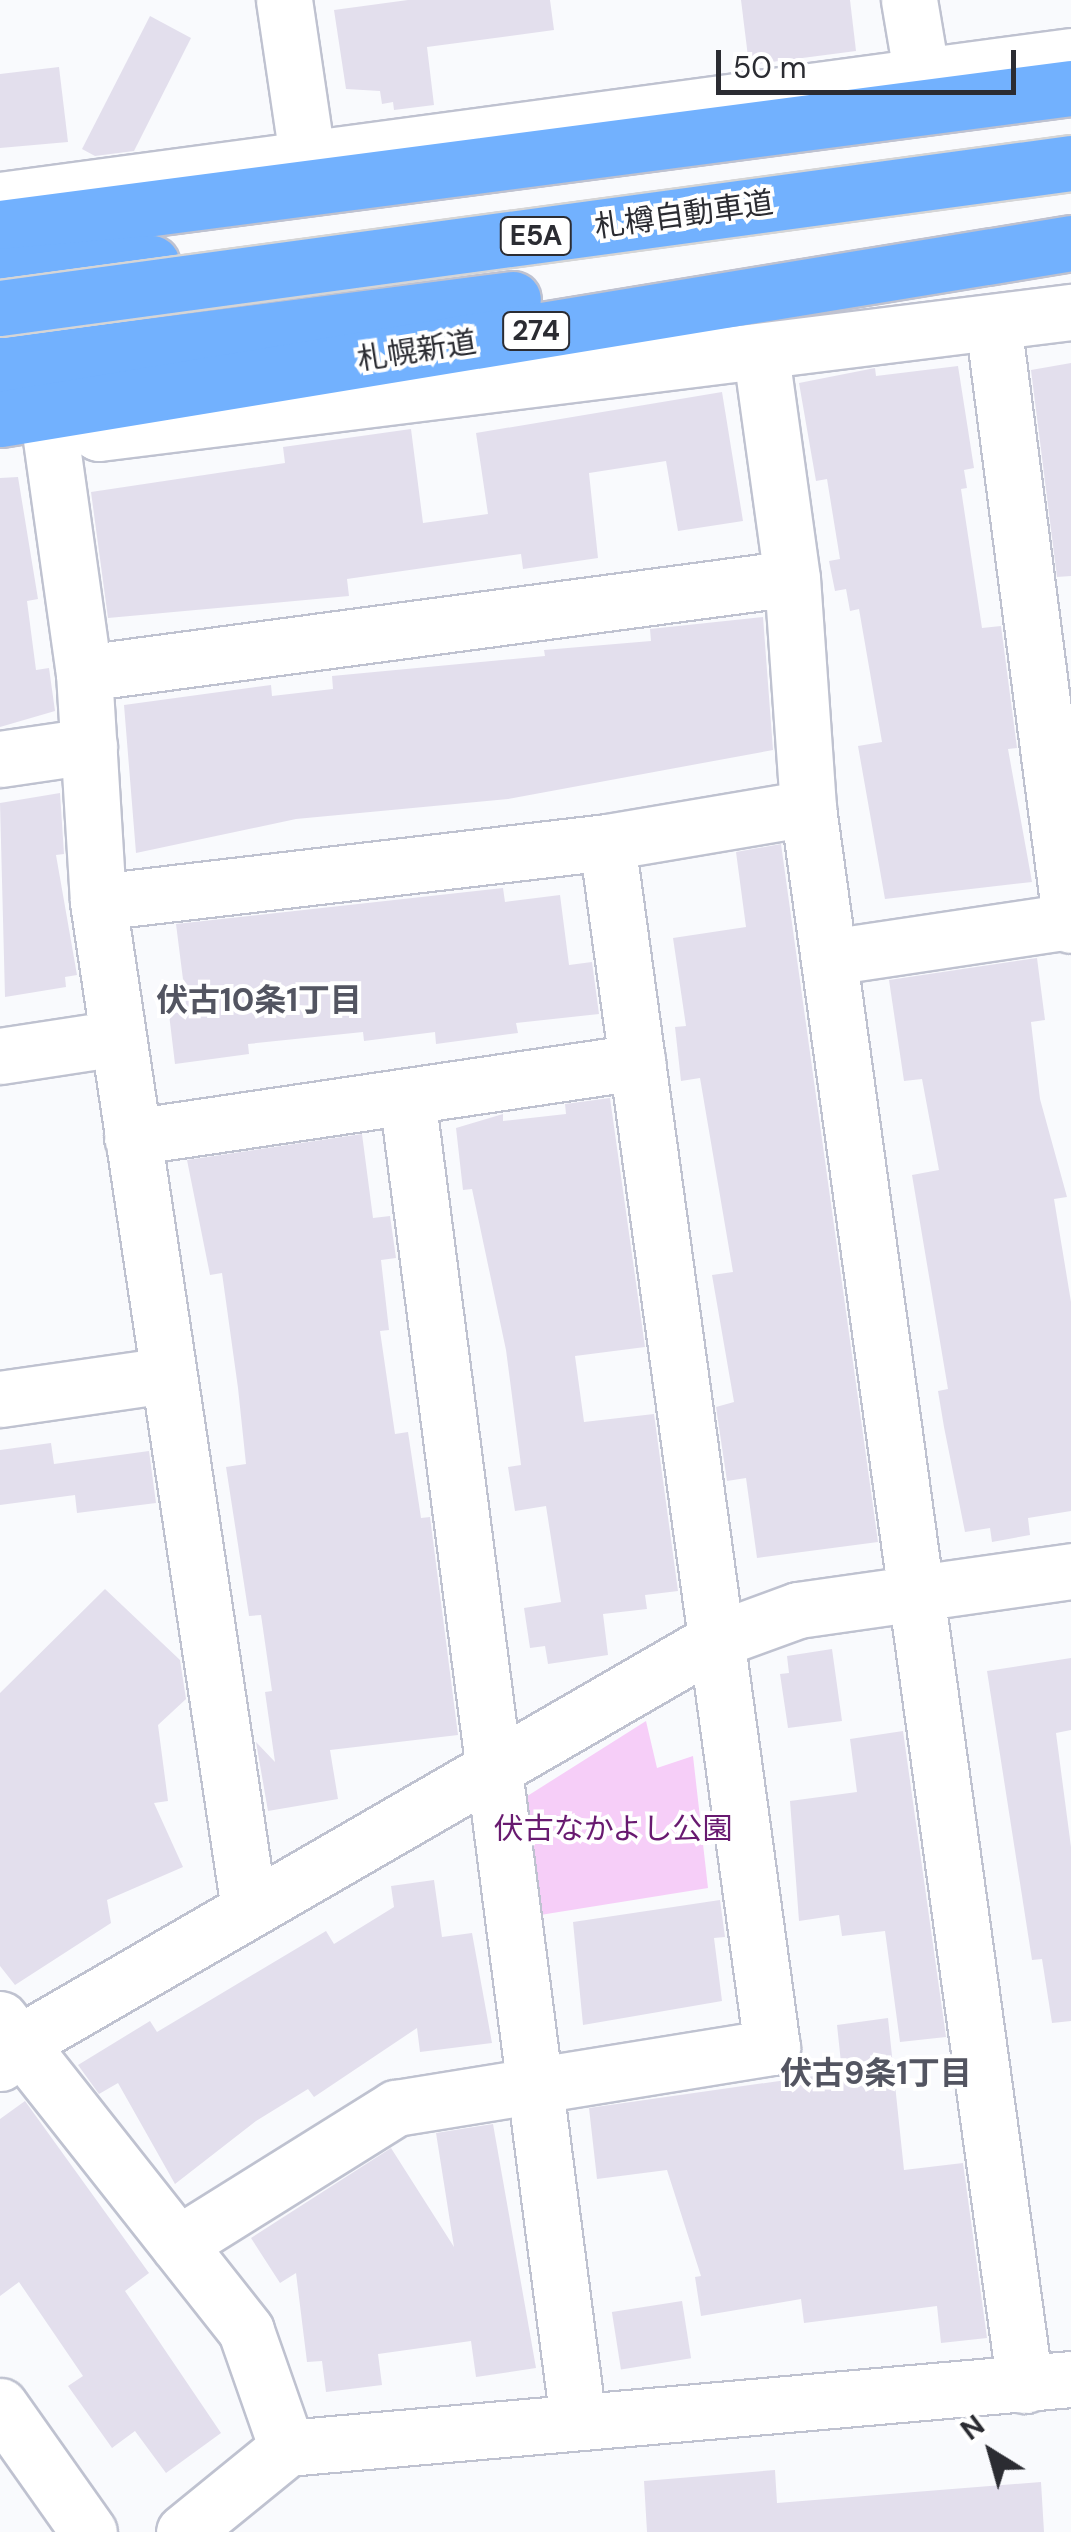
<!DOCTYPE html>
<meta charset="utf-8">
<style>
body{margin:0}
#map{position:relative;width:1071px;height:2532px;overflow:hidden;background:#f9fafd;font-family:"DM Sans","Noto Sans JP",sans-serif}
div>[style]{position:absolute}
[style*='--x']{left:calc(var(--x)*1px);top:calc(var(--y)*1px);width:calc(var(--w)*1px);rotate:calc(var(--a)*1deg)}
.green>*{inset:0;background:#f6cef8}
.building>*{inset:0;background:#e3dfed;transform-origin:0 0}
.roads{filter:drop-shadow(2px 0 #bfc2d0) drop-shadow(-2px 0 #bfc2d0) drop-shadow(0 2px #bfc2d0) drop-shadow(0 -2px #bfc2d0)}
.minor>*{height:55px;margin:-27.5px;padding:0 27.5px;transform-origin:27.5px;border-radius:27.5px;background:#fff}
.highway>*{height:55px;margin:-27.5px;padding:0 27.5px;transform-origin:27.5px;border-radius:27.5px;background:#72b1fe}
.bridges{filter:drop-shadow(2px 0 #d5d5d6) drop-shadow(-2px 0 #d5d5d6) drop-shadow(0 2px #d5d5d6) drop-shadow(0 -2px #d5d5d6)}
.highway-bridge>*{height:55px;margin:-27.5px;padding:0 27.5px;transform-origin:27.5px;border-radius:27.5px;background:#72b1fe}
span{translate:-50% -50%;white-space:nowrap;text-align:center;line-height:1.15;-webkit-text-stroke:8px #fff;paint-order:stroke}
.shield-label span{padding:2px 8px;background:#fff;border:2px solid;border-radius:8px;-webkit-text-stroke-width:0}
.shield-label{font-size:28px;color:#2b2c32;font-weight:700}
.street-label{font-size:30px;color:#2b2c32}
.park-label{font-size:30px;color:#681a70}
.neighbourhood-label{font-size:32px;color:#535561;font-weight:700}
.north{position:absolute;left:941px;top:2402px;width:100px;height:100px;-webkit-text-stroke:8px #fff;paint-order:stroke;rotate:323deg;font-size:28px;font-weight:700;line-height:40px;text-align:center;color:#2b2c32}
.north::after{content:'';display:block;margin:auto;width:35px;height:45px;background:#2b2c32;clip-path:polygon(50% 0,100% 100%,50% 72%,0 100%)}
.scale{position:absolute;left:716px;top:50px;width:300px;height:45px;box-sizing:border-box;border:5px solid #2b2c32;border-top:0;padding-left:12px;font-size:30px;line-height:35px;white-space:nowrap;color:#2b2c32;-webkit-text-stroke:8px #fff;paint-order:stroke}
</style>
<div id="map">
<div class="green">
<i style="clip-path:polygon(646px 1721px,657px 1768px,693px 1756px,708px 1888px,534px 1916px,521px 1800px)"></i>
</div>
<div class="building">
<i style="clip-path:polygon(408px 0,550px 0,554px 30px,427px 47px,434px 105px,394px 110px,393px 102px,382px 104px,380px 91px,346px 89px,334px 10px)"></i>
<i style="clip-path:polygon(741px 0,850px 0,856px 51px,749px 65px)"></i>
<i style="clip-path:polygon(150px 16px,191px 38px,134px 151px,95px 156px,82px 149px)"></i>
<i style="clip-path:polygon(59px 67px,68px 142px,0 148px,0 74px)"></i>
<i style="clip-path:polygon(1071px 363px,1071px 576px,1057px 577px,1031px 370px)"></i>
<i style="clip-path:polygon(958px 366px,974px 468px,964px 470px,967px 488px,961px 489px,982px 628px,1001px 626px,1017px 748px,1008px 749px,1032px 882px,885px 899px,858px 746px,882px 742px,859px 609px,850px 611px,846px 589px,835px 591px,829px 561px,840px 559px,827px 479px,816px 481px,799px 383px,875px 368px,876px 376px)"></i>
<i style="clip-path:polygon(722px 392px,743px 521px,678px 531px,666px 461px,589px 473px,598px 558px,523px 569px,521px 554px,347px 579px,349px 596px,108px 618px,91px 492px,285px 463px,283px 447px,411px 429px,423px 523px,488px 514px,476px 433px)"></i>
<i style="clip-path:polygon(18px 477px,38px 599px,27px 601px,36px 670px,49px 668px,55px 711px,0 727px,0 478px)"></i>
<i style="clip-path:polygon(763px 617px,773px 750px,508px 799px,296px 819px,136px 853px,124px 705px,271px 685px,272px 696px,333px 689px,332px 676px,545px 656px,544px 650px,651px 641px,650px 629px)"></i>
<i style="clip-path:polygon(60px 793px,64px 854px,56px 855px,77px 975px,65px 977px,66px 987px,5px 997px,0 803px)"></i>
<i style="clip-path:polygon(781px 844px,878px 1542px,757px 1558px,746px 1478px,727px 1481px,716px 1407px,734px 1402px,712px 1275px,733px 1272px,700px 1078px,681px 1081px,675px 1027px,686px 1026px,673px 938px,746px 927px,736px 852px)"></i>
<i style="clip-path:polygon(503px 888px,505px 902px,560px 895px,569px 965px,592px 962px,599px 1014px,516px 1023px,518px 1033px,436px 1044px,435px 1032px,364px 1041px,363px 1032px,248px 1044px,249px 1054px,175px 1064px,169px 1014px,187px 1011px,176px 924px)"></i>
<i style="clip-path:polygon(1037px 958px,1045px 1020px,1031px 1022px,1040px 1099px,1067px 1197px,1054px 1199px,1071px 1302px,1071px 1511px,1028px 1518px,1030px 1535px,992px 1542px,990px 1528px,965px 1532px,944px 1427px,938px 1391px,948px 1389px,912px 1175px,939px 1170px,922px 1079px,904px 1081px,889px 980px)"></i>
<i style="clip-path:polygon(610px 1098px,645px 1347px,575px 1356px,584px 1422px,654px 1414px,678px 1591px,645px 1595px,647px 1609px,603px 1614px,608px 1655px,548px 1664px,545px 1646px,530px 1648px,524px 1608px,561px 1602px,546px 1506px,515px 1511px,508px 1467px,521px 1465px,506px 1350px,472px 1189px,463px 1190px,456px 1128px,503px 1114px,503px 1121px,566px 1114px,565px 1104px)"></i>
<i style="clip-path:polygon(362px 1134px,373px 1218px,390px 1216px,396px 1258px,381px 1260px,389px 1330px,380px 1331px,395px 1434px,408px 1432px,421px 1518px,430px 1517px,458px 1735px,330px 1750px,338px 1799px,268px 1811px,256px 1742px,275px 1762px,265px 1692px,272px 1691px,261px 1615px,249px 1616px,226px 1467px,246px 1464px,238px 1388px,222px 1273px,210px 1275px,187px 1160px)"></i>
<i style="clip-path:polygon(51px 1443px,54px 1464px,149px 1451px,156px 1503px,77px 1513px,75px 1495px,0 1505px,0 1450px)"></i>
<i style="clip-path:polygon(105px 1589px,180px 1660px,186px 1699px,158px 1725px,168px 1801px,154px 1803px,183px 1867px,107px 1900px,111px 1923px,15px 1985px,0 1966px,0 1693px)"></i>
<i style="clip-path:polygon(832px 1649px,842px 1721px,788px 1728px,780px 1674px,789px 1673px,787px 1656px)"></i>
<i style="clip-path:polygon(1071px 1658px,1071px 1730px,1056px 1733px,1071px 1847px,1071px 2021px,1052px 2023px,1042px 1959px,1032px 1960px,987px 1671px)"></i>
<i style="clip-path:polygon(903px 1731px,946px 2037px,900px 2042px,885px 1931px,842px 1936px,839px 1915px,799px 1921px,790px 1801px,857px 1792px,850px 1739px)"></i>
<i style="clip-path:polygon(434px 1880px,442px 1937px,472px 1933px,492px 2043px,420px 2052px,417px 2028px,314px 2097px,308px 2089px,256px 2121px,175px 2184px,118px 2083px,99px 2094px,78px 2065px,150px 2021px,157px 2032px,326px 1931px,334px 1944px,394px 1907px,391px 1886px)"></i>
<i style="clip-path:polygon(720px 1900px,725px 1937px,714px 1938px,722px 2001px,583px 2025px,573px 1922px)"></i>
<i style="clip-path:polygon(888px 2018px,904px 2170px,963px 2163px,987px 2338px,941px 2343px,937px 2306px,804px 2323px,801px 2299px,701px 2316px,695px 2277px,701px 2276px,667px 2170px,597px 2179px,589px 2108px,842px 2072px,837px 2025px)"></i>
<i style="clip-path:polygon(25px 2101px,149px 2273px,125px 2291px,221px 2433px,166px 2473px,135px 2431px,112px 2448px,68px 2386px,83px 2376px,19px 2282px,0 2296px,0 2119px)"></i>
<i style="clip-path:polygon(493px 2124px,536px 2368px,476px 2377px,471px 2341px,378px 2354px,382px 2385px,326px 2392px,322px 2361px,307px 2362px,296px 2273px,280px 2283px,251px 2238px,391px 2148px,454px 2247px,436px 2133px)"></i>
<i style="left:682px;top:2301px;width:58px;height:71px;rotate:81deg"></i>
<i style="clip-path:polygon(775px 2470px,777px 2503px,1041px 2482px,1044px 2532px,647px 2532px,644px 2481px)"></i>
</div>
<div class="roads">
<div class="minor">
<i style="--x:284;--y:0;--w:157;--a:81.6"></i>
<i style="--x:909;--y:0;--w:78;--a:80.4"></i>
<i style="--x:0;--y:200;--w:1081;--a:-7.66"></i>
<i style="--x:993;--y:323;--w:607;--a:82.62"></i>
<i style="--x:761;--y:355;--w:225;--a:82.1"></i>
<i style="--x:792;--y:578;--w:231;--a:86"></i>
<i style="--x:808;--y:808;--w:1592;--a:82.17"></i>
<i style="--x:61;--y:410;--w:44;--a:31.2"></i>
<i style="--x:99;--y:433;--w:980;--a:-7.1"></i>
<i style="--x:47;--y:411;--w:265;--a:82"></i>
<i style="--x:84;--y:673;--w:229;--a:86.5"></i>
<i style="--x:98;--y:902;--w:1018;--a:81.47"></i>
<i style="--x:84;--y:673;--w:714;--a:-7.64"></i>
<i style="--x:0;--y:759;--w:90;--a:-8.3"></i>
<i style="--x:98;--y:902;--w:513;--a:-6.72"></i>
<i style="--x:607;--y:842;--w:204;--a:-9.6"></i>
<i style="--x:830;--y:957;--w:244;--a:-8.5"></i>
<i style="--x:0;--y:1056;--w:118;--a:-8.7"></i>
<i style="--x:407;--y:1097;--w:1334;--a:82.64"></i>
<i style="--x:132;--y:1137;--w:511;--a:-8.45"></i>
<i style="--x:0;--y:1399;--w:168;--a:-8.2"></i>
<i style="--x:0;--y:2019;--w:397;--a:51.7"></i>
<i style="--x:246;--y:2331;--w:124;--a:70.7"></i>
<i style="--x:0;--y:2063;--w:28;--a:-46"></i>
<i style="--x:19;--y:2043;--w:805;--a:-30.04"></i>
<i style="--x:716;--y:1640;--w:87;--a:-20.1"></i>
<i style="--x:798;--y:1610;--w:276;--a:-8.1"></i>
<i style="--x:178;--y:2244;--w:257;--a:-32"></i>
<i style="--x:396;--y:2108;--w:381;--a:-9.2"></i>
<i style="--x:772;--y:2047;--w:1216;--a:-97.8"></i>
<i style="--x:0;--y:2406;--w:154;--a:54.8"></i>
<i style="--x:184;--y:2532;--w:133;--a:-39.2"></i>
<i style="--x:287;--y:2448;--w:787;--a:-5.03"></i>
</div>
<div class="highway">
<i style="--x:0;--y:228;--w:1080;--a:-7.45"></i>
<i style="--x:0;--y:276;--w:152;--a:-4.9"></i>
<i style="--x:0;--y:365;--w:517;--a:-7.33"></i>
<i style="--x:0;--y:419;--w:1085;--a:-9.33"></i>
</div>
</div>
<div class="bridges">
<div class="highway-bridge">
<i style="--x:0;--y:308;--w:1081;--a:-7.71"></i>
</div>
</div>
<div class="shield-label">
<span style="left:536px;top:236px">E5A</span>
<span style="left:536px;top:331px">274</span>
</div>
<div class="street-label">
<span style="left:684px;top:215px;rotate:-8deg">札樽自動車道</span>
<span style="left:417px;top:351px;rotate:-9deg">札幌新道</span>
</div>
<div class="park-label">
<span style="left:613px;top:1829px">伏古なかよし公園</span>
</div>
<div class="neighbourhood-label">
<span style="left:259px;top:1000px">伏古10条1丁目</span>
<span style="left:876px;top:2073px">伏古9条1丁目</span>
</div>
<div class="north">N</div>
<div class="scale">50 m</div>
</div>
